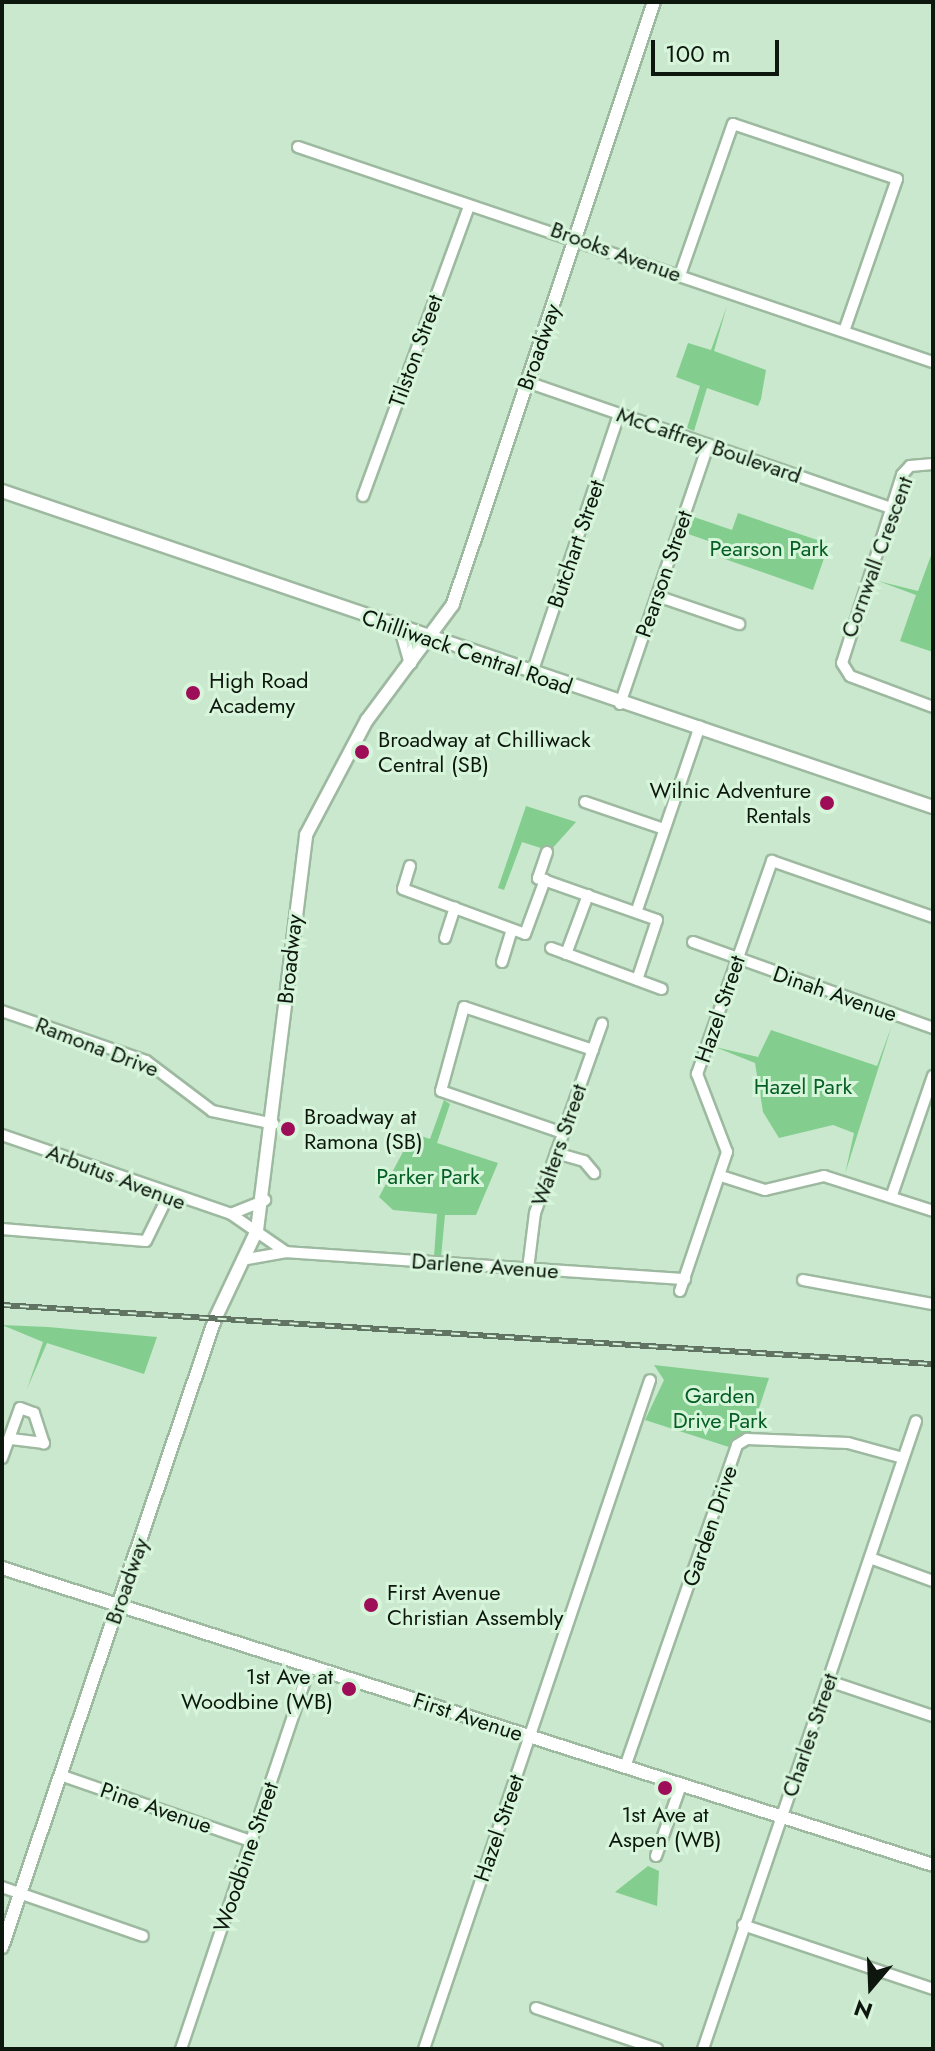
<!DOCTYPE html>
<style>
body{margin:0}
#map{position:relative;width:935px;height:2051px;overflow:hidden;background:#cae8cd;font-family:Jost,sans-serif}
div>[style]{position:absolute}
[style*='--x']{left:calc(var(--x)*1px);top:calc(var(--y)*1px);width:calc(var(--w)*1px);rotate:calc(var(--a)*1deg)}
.green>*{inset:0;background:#83ce8e}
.roads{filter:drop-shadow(2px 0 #9db9a0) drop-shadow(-2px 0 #9db9a0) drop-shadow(0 2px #9db9a0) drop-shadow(0 -2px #9db9a0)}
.minor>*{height:10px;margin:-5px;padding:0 5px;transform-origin:5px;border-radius:5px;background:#fff}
.tertiary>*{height:12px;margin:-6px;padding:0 6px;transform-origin:6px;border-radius:6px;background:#fff}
.rail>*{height:6px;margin-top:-3px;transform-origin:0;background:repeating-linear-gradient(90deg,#d7f5da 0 9px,#617463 0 18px);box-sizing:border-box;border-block:2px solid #617463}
.dots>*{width:22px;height:22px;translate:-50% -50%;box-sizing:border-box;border:4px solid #d7f5da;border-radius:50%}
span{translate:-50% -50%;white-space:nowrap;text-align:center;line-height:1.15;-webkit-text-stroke:6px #d7f5da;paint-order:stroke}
.street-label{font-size:22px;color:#0d170e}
.park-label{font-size:22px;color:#055f24}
.poi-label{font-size:22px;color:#0d170e}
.left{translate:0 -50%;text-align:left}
.right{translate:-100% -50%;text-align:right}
.frame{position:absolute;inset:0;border:4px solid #0d170e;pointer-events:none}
.north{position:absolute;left:831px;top:1947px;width:80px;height:80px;-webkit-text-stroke:6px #d7f5da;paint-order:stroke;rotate:199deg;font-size:22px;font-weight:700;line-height:32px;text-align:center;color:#0d170e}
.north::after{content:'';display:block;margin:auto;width:28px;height:36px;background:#0d170e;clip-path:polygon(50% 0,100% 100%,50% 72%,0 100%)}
.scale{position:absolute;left:651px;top:40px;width:128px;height:36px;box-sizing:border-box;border:4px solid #0d170e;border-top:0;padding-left:10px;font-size:24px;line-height:28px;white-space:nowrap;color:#0d170e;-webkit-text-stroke:6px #d7f5da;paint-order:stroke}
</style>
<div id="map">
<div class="green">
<i style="clip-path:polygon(727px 306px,714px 351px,766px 370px,761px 399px,758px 406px,707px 388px,694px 431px,687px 428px,700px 386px,676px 377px,688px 343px,711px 350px)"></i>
<i style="clip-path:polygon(738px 513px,829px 544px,813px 590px,722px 558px,726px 547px,688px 534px,694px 517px,732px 530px)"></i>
<i style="clip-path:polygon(933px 550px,933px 652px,900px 641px,916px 595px,878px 581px,918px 591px)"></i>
<i style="clip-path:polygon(526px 806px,576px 822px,550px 851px,522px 842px,504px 890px,498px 888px)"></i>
<i style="clip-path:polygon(892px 1025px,845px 1174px,854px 1133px,833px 1125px,779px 1138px,763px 1112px,755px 1063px,715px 1047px,758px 1057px,771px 1030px,877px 1066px)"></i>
<i style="clip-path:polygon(444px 1100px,450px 1104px,437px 1143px,498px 1163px,476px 1215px,445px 1215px,441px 1257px,434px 1257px,437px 1214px,393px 1210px,379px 1197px,413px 1133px,430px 1139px)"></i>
<i style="clip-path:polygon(48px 1327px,157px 1337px,144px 1374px,47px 1343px,27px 1389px,43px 1342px,2px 1325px)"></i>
<i style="clip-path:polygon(654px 1365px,769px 1378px,750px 1435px,732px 1448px,645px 1420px,664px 1380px)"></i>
<i style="clip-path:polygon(648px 1866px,659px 1871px,657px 1906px,615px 1892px)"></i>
</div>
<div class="roads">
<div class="minor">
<i style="--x:298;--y:147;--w:670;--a:18.71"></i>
<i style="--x:680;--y:275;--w:160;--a:-70.7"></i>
<i style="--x:733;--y:124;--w:173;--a:18.5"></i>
<i style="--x:897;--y:179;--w:161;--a:109.2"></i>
<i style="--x:527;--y:382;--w:385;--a:19.1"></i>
<i style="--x:933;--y:464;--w:23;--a:175"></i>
<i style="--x:910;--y:466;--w:12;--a:132"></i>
<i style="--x:902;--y:475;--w:197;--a:107.7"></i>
<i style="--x:842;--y:663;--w:15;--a:58"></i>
<i style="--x:850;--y:676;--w:89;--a:20.5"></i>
<i style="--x:363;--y:496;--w:309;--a:-69.9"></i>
<i style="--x:657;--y:596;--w:87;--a:18.9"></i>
<i style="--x:532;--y:673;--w:273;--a:-71.4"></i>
<i style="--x:620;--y:704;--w:274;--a:-71.2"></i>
<i style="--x:585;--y:802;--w:83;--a:18.9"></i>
<i style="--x:547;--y:852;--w:28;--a:109"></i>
<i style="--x:538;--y:878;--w:126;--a:19.4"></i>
<i style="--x:657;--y:920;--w:63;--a:108.4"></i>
<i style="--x:410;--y:866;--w:24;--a:107"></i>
<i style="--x:403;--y:889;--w:130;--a:20.2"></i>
<i style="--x:525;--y:934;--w:58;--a:-69.7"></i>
<i style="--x:637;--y:910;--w:194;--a:-71.1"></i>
<i style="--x:445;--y:938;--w:32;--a:-72"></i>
<i style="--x:693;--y:942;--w:255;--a:19.7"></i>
<i style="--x:551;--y:948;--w:118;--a:20.3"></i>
<i style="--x:566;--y:954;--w:63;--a:-69.6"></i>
<i style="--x:502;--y:962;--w:34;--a:-73"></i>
<i style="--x:2;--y:1011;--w:152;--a:19.1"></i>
<i style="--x:146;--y:1061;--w:83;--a:37.1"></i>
<i style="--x:212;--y:1111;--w:63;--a:11.8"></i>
<i style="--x:563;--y:1133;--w:129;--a:-161"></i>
<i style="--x:441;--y:1091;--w:87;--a:-74.7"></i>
<i style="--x:464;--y:1007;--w:136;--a:18.4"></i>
<i style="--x:2;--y:1135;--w:242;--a:19"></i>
<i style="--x:231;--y:1214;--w:67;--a:34.6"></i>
<i style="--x:556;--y:1153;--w:29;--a:16"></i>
<i style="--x:584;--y:1161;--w:16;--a:50"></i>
<i style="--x:721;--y:1176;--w:46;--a:17.7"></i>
<i style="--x:765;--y:1190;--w:61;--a:-13.3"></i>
<i style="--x:824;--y:1176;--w:114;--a:17.8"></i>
<i style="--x:892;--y:1195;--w:126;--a:-71"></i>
<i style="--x:231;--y:1214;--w:37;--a:-22"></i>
<i style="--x:2;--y:1229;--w:144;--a:4.8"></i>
<i style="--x:146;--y:1241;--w:50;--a:-63.9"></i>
<i style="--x:247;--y:1259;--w:40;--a:-10"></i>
<i style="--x:286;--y:1252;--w:400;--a:3.9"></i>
<i style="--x:528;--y:1269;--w:56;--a:-82.9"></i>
<i style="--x:535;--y:1213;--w:201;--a:-70.5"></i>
<i style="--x:803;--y:1280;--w:132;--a:10.5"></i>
<i style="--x:680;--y:1291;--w:147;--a:-71.3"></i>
<i style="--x:727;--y:1152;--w:84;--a:-111"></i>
<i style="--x:697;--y:1074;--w:226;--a:-70.6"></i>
<i style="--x:772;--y:861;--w:170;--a:19.2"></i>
<i style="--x:2;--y:1458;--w:53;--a:-70.2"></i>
<i style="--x:20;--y:1408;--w:15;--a:20"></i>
<i style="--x:34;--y:1413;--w:32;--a:72"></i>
<i style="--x:44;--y:1443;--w:35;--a:-173"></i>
<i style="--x:870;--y:1558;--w:67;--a:20.1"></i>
<i style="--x:829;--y:1681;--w:110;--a:18.6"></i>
<i style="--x:625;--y:1767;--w:341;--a:-70.8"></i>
<i style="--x:737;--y:1445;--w:12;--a:-31"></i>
<i style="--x:747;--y:1439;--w:101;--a:2.3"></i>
<i style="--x:848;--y:1443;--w:57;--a:15.3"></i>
<i style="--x:60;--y:1775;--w:202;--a:19.1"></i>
<i style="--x:656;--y:1856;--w:75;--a:-70.6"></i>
<i style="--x:2;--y:1887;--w:149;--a:19.2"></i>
<i style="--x:743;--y:1925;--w:200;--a:18.6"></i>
<i style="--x:536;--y:2008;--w:128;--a:18.7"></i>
<i style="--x:181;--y:2049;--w:405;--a:-71.4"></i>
<i style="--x:424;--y:2049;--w:706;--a:-71.33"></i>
<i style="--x:703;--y:2049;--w:663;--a:-71.26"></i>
</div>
<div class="tertiary">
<i style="--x:2;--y:491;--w:983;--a:18.75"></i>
<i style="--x:401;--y:629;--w:35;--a:74"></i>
<i style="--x:2;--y:1568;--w:977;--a:17.69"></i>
<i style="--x:2;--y:1947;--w:663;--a:-71.26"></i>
<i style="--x:215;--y:1319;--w:98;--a:-64.7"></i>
<i style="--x:257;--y:1230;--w:398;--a:-82.9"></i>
<i style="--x:306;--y:835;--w:130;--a:-62.1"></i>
<i style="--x:367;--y:720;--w:144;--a:-53.4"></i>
<i style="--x:453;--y:604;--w:635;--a:-71.54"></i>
</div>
</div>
<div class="rail">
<i style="--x:2;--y:1305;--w:933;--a:3.63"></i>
</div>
<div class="dots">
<i style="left:193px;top:693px;background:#9e0d58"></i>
<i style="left:362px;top:752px;background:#9e0d58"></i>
<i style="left:827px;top:803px;background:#9e0d58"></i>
<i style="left:288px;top:1129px;background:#9e0d58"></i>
<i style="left:371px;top:1605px;background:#9e0d58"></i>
<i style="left:349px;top:1689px;background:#9e0d58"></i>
<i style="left:665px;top:1788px;background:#9e0d58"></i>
</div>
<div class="street-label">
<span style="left:616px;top:252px;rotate:20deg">Brooks Avenue</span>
<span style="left:539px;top:347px;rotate:-71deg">Broadway</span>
<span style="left:416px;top:351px;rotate:-70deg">Tilston Street</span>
<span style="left:709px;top:445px;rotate:19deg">McCaffrey Boulevard</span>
<span style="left:576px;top:544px;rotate:-71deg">Butchart Street</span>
<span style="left:877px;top:557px;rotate:-70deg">Cornwall Crescent</span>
<span style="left:664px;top:574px;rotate:-71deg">Pearson Street</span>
<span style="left:467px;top:652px;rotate:19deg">Chilliwack Central Road</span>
<span style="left:290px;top:959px;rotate:-84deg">Broadway</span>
<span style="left:835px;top:994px;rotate:19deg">Dinah Avenue</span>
<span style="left:720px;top:1009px;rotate:-71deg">Hazel Street</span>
<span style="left:97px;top:1047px;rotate:21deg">Ramona Drive</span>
<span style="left:559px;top:1145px;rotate:-71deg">Walters Street</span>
<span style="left:116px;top:1177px;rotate:21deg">Arbutus Avenue</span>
<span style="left:485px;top:1266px;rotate:4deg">Darlene Avenue</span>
<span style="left:710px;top:1526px;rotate:-71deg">Garden Drive</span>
<span style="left:127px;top:1581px;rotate:-71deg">Broadway</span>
<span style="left:468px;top:1717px;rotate:18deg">First Avenue</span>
<span style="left:810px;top:1735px;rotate:-71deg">Charles Street</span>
<span style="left:156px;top:1808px;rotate:19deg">Pine Avenue</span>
<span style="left:499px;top:1828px;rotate:-71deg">Hazel Street</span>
<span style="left:246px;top:1857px;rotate:-71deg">Woodbine Street</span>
</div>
<div class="park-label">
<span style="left:769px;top:549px">Pearson Park</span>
<span style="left:803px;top:1087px">Hazel Park</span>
<span style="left:428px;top:1177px">Parker Park</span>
<span style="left:720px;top:1408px">Garden<br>Drive Park</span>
</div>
<div class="poi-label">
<span class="left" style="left:209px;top:693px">High Road<br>Academy</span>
<span class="left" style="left:378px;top:752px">Broadway at Chilliwack<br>Central (SB)</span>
<span class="right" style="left:811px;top:803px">Wilnic Adventure<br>Rentals</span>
<span class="left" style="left:304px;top:1129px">Broadway at<br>Ramona (SB)</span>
<span class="left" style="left:387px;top:1605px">First Avenue<br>Christian Assembly</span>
<span class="right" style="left:333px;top:1689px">1st Ave at<br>Woodbine (WB)</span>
<span style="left:665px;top:1827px">1st Ave at<br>Aspen (WB)</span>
</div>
<div class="frame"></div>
<div class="north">N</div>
<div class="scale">100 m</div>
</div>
